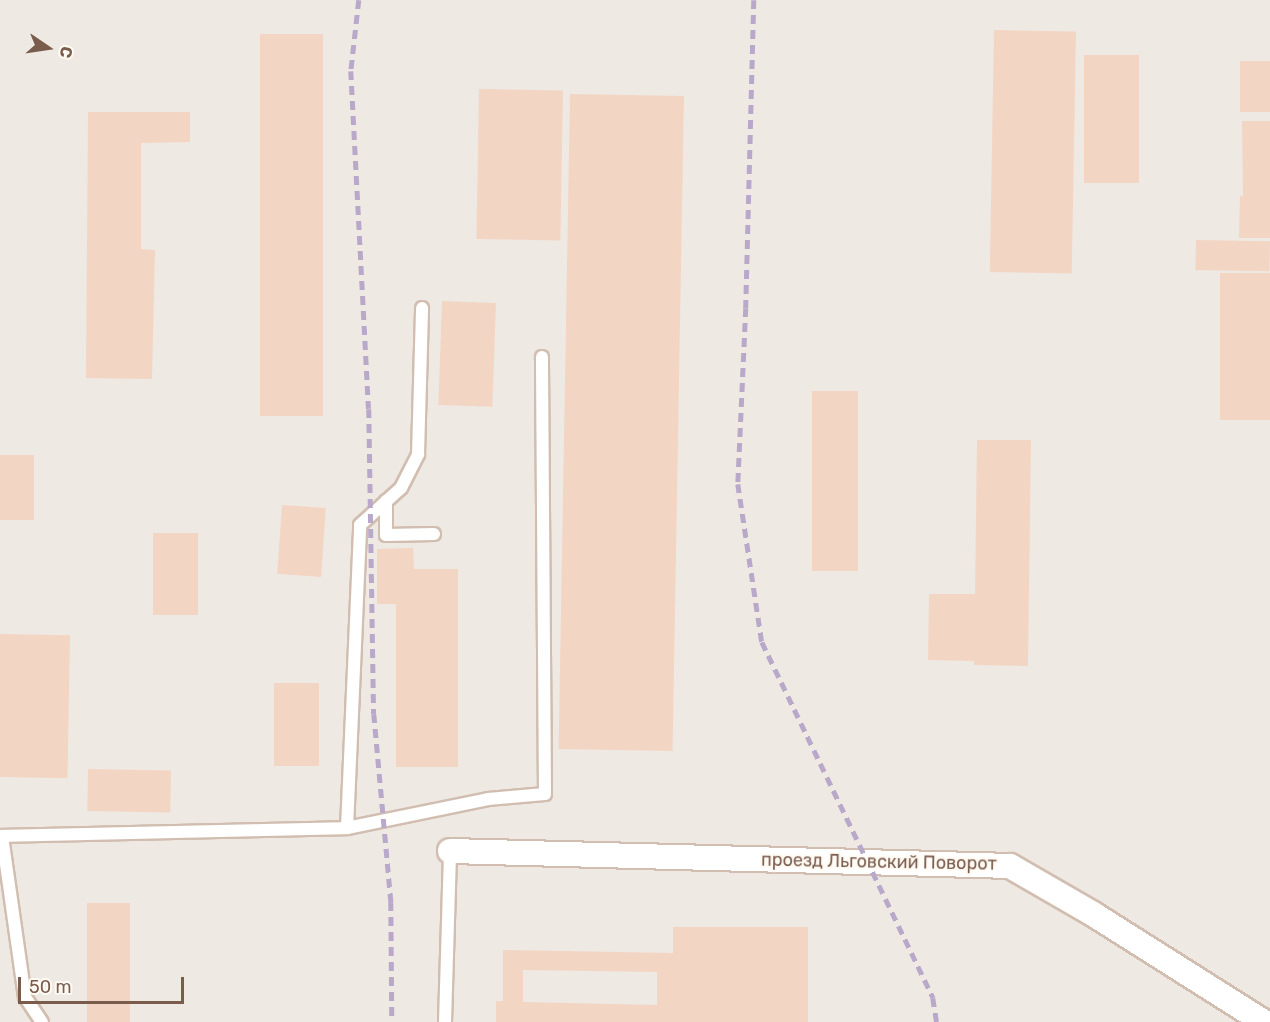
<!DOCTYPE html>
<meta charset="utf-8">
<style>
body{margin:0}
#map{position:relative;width:1270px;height:1022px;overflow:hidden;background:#fdf6ec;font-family:Rubik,sans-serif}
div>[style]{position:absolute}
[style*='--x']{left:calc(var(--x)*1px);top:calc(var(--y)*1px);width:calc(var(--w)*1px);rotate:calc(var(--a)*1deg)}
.industrial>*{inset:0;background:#efe9e4;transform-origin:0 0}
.building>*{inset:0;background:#f3d5c3;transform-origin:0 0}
.roads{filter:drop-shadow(2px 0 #d1beb0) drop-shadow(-2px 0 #d1beb0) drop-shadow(0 2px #d1beb0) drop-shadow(0 -2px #d1beb0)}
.service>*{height:12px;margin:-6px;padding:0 6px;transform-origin:6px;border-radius:6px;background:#fff}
.minor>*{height:24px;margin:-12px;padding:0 12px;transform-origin:12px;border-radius:12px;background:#fff}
.rail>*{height:4.5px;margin-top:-2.25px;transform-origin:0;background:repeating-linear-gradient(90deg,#b9a8c9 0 9px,transparent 0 15px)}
span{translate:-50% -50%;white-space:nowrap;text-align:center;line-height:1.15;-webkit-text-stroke:4.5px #fffaf3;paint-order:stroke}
.street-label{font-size:18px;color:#7a5c4d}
.north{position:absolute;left:18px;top:18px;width:60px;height:60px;-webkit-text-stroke:4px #fffaf3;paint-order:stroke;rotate:103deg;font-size:16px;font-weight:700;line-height:24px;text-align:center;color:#7a5c4d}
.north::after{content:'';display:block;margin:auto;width:21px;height:27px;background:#7a5c4d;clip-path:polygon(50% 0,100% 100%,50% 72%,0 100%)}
.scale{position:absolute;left:18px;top:977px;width:166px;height:27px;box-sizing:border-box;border:3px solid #7a5c4d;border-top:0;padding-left:8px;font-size:18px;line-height:21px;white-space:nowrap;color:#7a5c4d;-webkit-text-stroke:4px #fffaf3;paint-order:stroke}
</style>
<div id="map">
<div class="industrial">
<i style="left:0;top:0;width:1270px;height:1022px"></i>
</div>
<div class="building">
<i style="left:994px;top:30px;width:82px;height:242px;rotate:1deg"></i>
<i style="left:260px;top:34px;width:63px;height:382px"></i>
<i style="left:1084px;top:55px;width:55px;height:128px"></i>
<i style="left:1240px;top:61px;width:30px;height:51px"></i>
<i style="left:479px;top:89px;width:84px;height:150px;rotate:1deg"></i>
<i style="left:570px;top:94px;width:114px;height:655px;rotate:1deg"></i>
<i style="clip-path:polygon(88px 112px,190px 112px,190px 142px,141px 143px,141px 249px,155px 250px,152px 379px,86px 378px)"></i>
<i style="clip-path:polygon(1242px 121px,1270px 121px,1270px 238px,1239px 238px,1240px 196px,1243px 196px)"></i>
<i style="left:1196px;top:240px;width:74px;height:30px;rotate:1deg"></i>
<i style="left:1220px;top:273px;width:50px;height:147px"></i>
<i style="left:442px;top:301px;width:54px;height:104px;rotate:2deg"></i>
<i style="left:812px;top:391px;width:46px;height:180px"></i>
<i style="clip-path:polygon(977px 440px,1031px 440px,1028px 666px,974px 665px,974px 661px,928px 660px,929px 594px,975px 594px)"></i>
<i style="left:0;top:455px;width:34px;height:65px"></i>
<i style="left:282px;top:505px;width:44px;height:69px;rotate:4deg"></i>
<i style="left:153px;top:533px;width:45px;height:82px"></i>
<i style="clip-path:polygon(413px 548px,414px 569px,458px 569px,458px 767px,396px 767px,396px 604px,377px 604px,377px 549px)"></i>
<i style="left:0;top:634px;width:70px;height:143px;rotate:1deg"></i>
<i style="left:274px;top:683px;width:45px;height:83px"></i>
<i style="left:88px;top:769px;width:83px;height:42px;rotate:1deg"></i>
<i style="left:87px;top:903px;width:43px;height:119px"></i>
<i style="clip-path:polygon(evenodd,673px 927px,808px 927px,808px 1022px,496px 1022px,496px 1001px,503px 1001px,503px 950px,673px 953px,673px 927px,523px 970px,657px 972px,657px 1005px,523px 1002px,523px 970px)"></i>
</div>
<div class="roads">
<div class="service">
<i style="--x:386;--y:501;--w:34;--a:90"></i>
<i style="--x:386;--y:535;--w:48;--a:-1.2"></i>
<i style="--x:347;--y:828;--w:144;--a:-11.6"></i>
<i style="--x:488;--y:799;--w:57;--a:-5"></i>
<i style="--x:545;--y:794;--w:437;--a:-90.4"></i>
<i style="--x:0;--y:836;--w:347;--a:-1.3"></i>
<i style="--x:347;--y:828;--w:303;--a:-87.5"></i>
<i style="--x:360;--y:525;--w:55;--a:-42.1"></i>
<i style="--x:401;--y:488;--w:38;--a:-63"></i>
<i style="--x:418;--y:454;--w:146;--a:-88.4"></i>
<i style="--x:2;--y:836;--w:163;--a:81.9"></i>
<i style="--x:25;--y:997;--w:30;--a:56"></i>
<i style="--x:445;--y:1022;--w:171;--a:-88.3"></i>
</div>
<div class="minor">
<i style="--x:450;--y:851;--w:560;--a:1.53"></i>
<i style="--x:1010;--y:866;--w:96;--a:30"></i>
<i style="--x:1093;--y:914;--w:202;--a:32.3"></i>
</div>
</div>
<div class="rail">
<i style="--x:359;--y:0;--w:71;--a:96.4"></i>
<i style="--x:351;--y:71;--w:338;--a:87"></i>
<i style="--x:369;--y:409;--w:305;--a:89.1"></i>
<i style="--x:374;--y:714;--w:189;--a:84.8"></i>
<i style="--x:391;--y:902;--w:120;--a:89.5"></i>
<i style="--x:754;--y:0;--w:308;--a:91.5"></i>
<i style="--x:746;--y:308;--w:176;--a:92.6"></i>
<i style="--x:738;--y:484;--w:160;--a:81.4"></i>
<i style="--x:762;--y:642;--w:395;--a:64.3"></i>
<i style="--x:933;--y:998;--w:24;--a:81"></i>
</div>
<div class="street-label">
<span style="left:879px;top:862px;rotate:1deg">проезд Льговский Поворот</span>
</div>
<div class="north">С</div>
<div class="scale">50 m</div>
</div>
